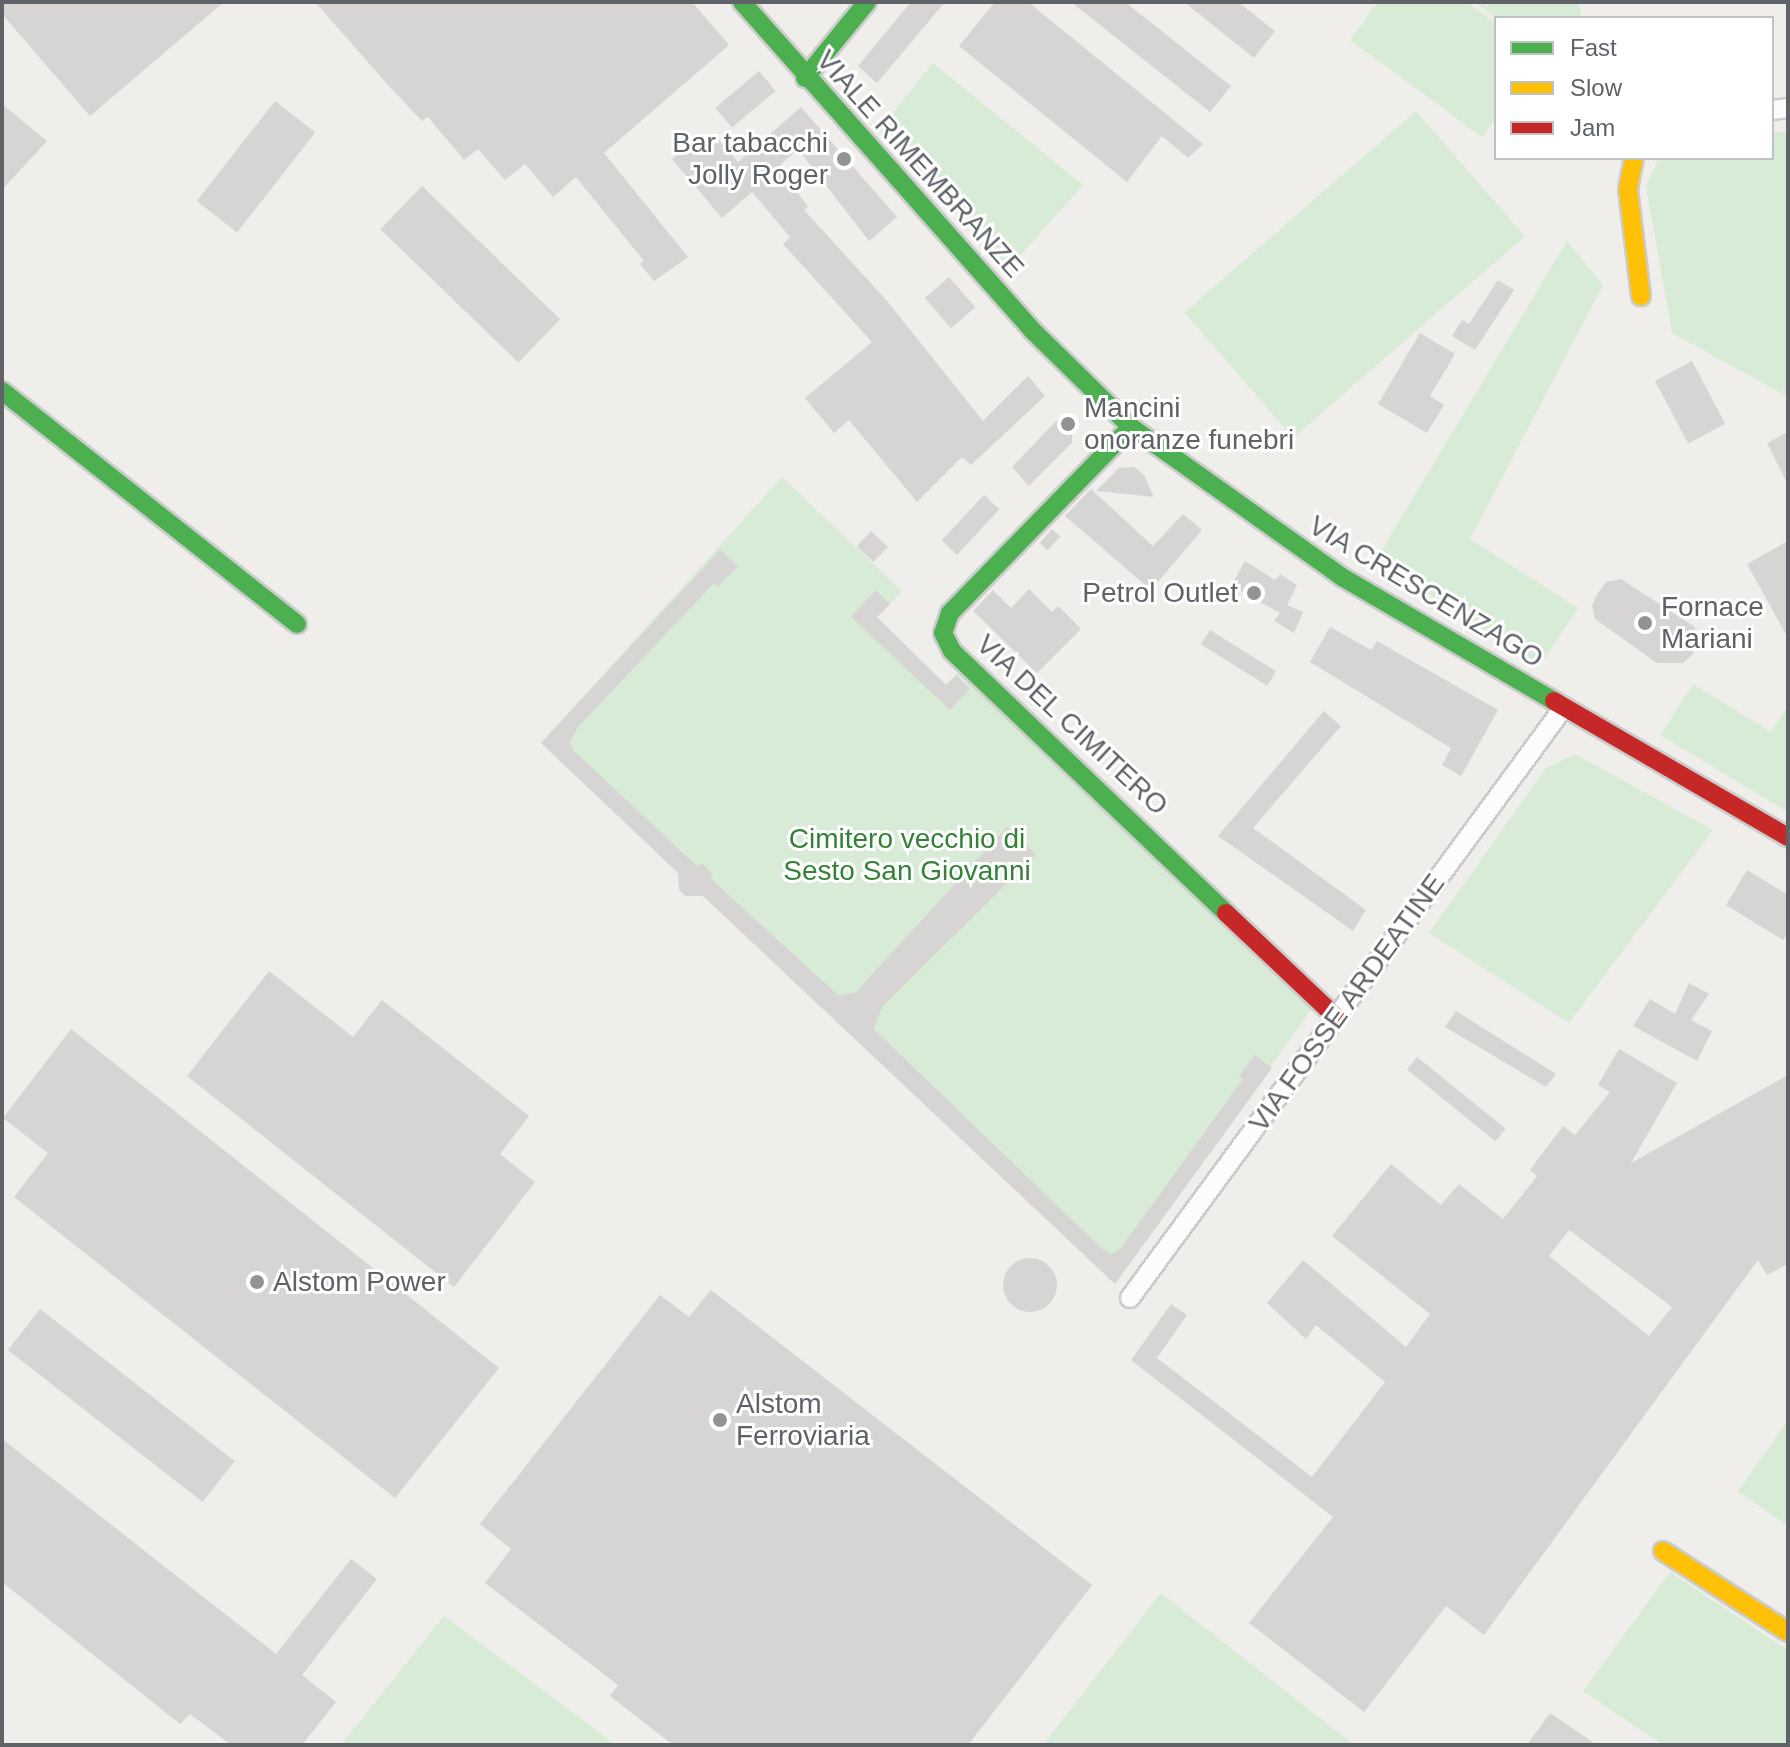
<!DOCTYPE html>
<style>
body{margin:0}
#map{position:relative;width:1790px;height:1747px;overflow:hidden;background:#efeeea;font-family:Arial,sans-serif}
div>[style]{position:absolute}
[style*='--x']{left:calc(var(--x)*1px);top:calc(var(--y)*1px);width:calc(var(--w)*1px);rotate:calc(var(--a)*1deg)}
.green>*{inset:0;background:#d8ebd6;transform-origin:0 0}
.building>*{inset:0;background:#d6d5d3;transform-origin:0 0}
.round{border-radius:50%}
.roads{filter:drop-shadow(2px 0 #cbcccc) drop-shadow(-2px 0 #cbcccc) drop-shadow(0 2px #cbcccc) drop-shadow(0 -2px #cbcccc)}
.street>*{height:18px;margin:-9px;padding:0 9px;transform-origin:9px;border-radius:9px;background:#fdfcfc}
.fast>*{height:18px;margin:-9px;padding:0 9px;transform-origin:9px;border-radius:9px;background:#4caf50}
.slow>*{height:18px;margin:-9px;padding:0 9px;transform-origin:9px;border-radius:9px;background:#ffc107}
.jam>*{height:18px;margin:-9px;padding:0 9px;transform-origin:9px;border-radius:9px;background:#c62828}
.dots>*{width:22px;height:22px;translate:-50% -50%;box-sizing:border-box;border:4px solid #fff;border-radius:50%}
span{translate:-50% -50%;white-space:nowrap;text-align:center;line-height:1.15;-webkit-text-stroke:6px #fff;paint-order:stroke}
.poi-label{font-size:28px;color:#5f6368}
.right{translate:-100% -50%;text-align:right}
.left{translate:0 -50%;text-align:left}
.street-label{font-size:28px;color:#5f6368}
.park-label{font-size:28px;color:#348238}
.frame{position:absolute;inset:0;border:4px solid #5f6368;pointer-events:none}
.legend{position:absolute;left:1494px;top:16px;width:280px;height:144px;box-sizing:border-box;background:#fff;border:2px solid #bfc1c3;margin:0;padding:10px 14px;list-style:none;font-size:24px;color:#5f6368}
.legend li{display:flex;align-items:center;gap:16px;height:40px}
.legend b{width:40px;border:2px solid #bfc1c3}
</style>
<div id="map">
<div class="green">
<i style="clip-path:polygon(1378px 2px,1467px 2px,1496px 24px,1496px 117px,1482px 137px,1350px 40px)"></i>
<i style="clip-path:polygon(1475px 2px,1579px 2px,1581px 18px,1497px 18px)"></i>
<i style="clip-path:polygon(933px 63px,1083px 185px,1009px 268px,879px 130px)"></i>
<i style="left:1416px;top:111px;width:166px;height:307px;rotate:49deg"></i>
<i style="clip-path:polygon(1788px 131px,1788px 397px,1672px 333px,1646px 186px,1659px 158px,1772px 158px,1772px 133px)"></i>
<i style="clip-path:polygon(1567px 241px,1603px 285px,1470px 539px,1578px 608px,1540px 665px,1376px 560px)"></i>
<i style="clip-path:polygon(782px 477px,902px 591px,877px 617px,946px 685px,961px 670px,1313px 1007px,1115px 1284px,541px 743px)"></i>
<i style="clip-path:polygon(1693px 684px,1771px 732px,1788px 706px,1788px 812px,1660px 735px)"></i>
<i style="clip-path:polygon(1575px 754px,1713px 830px,1569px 1023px,1429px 933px,1546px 768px)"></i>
<i style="clip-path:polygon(1788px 1420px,1788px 1526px,1738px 1491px)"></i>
<i style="clip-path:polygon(1670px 1572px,1788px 1650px,1788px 1745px,1663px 1745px,1583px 1691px)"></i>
<i style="clip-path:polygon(1161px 1593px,1354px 1745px,1043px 1745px)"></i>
<i style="clip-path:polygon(444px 1616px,616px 1745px,341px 1745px)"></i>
</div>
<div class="building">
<i style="clip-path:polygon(2px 2px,224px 2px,90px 116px,2px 14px)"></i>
<i style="clip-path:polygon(315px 2px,692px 2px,729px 45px,604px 153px,688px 257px,654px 281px,640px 264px,644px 261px,576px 177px,553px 197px,525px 164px,505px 180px,478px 149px,464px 160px,428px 117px,422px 121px,389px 86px)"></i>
<i style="clip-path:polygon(911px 2px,945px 2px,877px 83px,858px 66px)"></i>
<i style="clip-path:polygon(995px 2px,1028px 2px,1203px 144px,1188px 158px,1162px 136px,1127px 182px,959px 46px)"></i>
<i style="clip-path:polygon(1071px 2px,1125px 2px,1231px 86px,1210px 112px)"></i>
<i style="clip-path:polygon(1184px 2px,1238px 2px,1275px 31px,1254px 58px)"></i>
<i style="left:759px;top:71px;width:26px;height:57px;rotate:50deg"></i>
<i style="left:275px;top:101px;width:51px;height:127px;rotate:38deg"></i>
<i style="clip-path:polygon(2px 104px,47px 141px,2px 190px)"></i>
<i style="clip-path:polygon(801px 107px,897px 217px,869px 241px,798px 149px,777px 168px,808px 206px,804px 210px,887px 301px,983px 421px,1028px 376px,1045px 396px,971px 465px,962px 457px,917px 502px,849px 420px,834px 433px,805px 398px,872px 342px,783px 244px,790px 237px,752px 192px,722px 218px,672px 159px,691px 145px,701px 156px,719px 140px,738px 162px)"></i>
<i style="left:422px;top:186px;width:192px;height:60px;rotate:44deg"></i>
<i style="left:949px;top:277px;width:40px;height:32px;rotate:49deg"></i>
<i style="clip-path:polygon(1498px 280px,1514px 290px,1475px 350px,1452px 336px,1462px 320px,1469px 324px)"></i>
<i style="clip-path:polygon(1420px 333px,1455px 354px,1430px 396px,1444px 405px,1427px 433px,1378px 404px)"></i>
<i style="left:1692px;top:361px;width:71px;height:42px;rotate:62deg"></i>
<i style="clip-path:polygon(1062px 415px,1072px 427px,1072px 443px,1029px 486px,1012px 467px)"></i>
<i style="clip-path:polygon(1788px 432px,1788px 485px,1767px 443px)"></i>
<i style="clip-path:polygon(1134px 467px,1144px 475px,1154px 497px,1096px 491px,1119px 468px)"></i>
<i style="clip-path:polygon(1091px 489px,1153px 546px,1183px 514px,1202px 530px,1151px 590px,1065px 516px)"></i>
<i style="left:984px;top:495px;width:21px;height:62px;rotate:43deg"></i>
<i style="left:1052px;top:529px;width:11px;height:19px;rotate:41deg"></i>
<i style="left:871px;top:531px;width:23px;height:21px;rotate:43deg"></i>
<i style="clip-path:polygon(1788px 541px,1788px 638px,1747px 564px)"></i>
<i style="clip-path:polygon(720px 550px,738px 566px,718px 587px,714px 583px,579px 726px,570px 741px,573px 750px,698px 867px,701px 863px,713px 874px,710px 878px,839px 996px,856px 992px,1007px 827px,1036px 854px,882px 1007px,874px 1029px,1099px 1246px,1111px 1255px,1121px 1248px,1243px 1079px,1239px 1076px,1255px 1055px,1272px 1068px,1115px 1284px,703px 896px,685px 896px,679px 890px,678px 873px,541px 743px)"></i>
<i style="clip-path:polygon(1245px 561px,1275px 580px,1280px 574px,1297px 585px,1287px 605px,1303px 612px,1294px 633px,1274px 621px,1280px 613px,1231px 586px)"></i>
<i style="clip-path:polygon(1621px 579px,1695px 627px,1693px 654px,1683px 663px,1657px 663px,1595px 619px,1592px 605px,1598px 593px,1606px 582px)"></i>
<i style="clip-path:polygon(1029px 589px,1052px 612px,1058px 606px,1081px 629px,1037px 673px,973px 611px,993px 590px,1011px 608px)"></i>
<i style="clip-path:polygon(876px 590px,890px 604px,877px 617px,946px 685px,956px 675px,970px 689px,950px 710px,851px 617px)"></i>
<i style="clip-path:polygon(1330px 627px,1371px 650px,1377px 641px,1498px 710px,1461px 776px,1442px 765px,1451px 748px,1310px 662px)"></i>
<i style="left:1210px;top:630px;width:78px;height:17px;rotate:32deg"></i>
<i style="clip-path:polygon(1324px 711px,1341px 726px,1253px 828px,1366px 910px,1353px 931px,1218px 836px)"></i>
<i style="clip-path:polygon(1747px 870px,1788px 895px,1788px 932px,1783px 940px,1726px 905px)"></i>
<i style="clip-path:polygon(269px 971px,353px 1037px,382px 1000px,529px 1116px,500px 1154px,535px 1182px,454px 1287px,187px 1076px)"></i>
<i style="clip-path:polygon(1689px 983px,1709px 994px,1691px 1020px,1712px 1031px,1697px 1061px,1633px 1026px,1650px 999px,1675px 1014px)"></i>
<i style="clip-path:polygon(1456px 1011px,1556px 1074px,1546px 1087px,1445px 1027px)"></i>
<i style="clip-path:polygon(71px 1029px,499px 1368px,395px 1498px,14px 1197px,48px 1153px,3px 1118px)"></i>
<i style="clip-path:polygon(evenodd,1619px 1049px,1677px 1083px,1631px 1163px,1788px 1075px,1788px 1264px,1767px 1275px,1758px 1260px,1484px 1635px,1446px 1606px,1364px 1712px,1249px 1623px,1333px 1517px,1131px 1360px,1171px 1304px,1187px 1315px,1157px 1358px,1312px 1477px,1385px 1382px,1316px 1325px,1306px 1339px,1267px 1303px,1303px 1260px,1406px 1347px,1430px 1314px,1332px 1236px,1391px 1164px,1441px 1205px,1459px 1184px,1503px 1219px,1537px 1176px,1530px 1170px,1563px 1126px,1575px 1135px,1610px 1092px,1598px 1085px,1619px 1049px,1569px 1230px,1672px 1307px,1649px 1336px,1549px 1256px,1569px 1230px)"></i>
<i style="left:1417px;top:1057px;width:114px;height:16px;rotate:39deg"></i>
<i class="round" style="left:1003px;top:1258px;width:54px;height:54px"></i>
<i style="clip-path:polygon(711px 1290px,1092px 1585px,968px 1745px,673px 1745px,610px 1696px,618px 1685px,485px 1583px,511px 1549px,480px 1524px,660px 1295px,689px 1317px)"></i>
<i style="left:40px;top:1309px;width:247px;height:52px;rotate:38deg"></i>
<i style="clip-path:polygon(2px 1439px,276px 1654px,351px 1559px,377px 1579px,302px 1675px,336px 1702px,302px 1745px,231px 1745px,190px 1714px,180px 1724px,2px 1582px)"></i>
<i style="clip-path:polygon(1550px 1713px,1597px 1745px,1527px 1745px)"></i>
</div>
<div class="roads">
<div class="street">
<i style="--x:1772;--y:110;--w:16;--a:-7"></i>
<i style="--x:1130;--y:1298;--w:733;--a:-53.71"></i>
</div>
<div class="fast">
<i style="--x:742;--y:2;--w:438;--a:48.5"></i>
<i style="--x:1032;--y:330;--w:139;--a:44.4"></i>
<i style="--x:1131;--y:427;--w:259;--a:35.4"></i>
<i style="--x:1342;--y:577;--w:246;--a:30.3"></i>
<i style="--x:805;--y:78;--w:98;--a:-50.8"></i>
<i style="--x:2;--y:391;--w:376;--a:38.3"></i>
<i style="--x:1131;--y:427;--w:260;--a:134.2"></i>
<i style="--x:950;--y:613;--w:21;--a:109"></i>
<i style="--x:943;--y:633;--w:20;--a:63"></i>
<i style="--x:952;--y:651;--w:379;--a:43.7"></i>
</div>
<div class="slow">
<i style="--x:1634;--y:158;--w:32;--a:101"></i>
<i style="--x:1628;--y:189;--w:108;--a:83.1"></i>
<i style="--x:1663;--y:1551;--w:149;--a:32.9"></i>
</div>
<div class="jam">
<i style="--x:1554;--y:701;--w:271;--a:30.2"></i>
<i style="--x:1226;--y:913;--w:151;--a:43.4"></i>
</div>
</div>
<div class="dots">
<i style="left:844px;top:159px;background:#919496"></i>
<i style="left:1068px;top:424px;background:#919496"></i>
<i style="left:1254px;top:593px;background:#919496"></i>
<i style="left:1645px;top:623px;background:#919496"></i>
<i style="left:257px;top:1282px;background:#919496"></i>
<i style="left:720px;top:1420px;background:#919496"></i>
</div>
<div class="poi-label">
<span class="right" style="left:828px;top:159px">Bar tabacchi<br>Jolly Roger</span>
<span class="left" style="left:1084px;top:424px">Mancini<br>onoranze funebri</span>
<span class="right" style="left:1238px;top:593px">Petrol Outlet</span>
<span class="left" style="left:1661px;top:623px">Fornace<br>Mariani</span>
<span class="left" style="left:273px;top:1282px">Alstom Power</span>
<span class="left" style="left:736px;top:1420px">Alstom<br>Ferroviaria</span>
</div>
<div class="street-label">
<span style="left:920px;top:164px;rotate:48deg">VIALE RIMEMBRANZE</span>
<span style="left:1426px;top:592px;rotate:31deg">VIA CRESCENZAGO</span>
<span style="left:1072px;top:725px;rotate:43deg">VIA DEL CIMITERO</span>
<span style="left:1347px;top:1003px;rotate:-54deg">VIA FOSSE ARDEATINE</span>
</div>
<div class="park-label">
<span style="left:907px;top:855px">Cimitero vecchio di<br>Sesto San Giovanni</span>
</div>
<div class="frame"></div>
<ul class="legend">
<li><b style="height:10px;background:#4caf50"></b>Fast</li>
<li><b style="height:10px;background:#ffc107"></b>Slow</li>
<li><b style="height:10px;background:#c62828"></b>Jam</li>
</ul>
</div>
